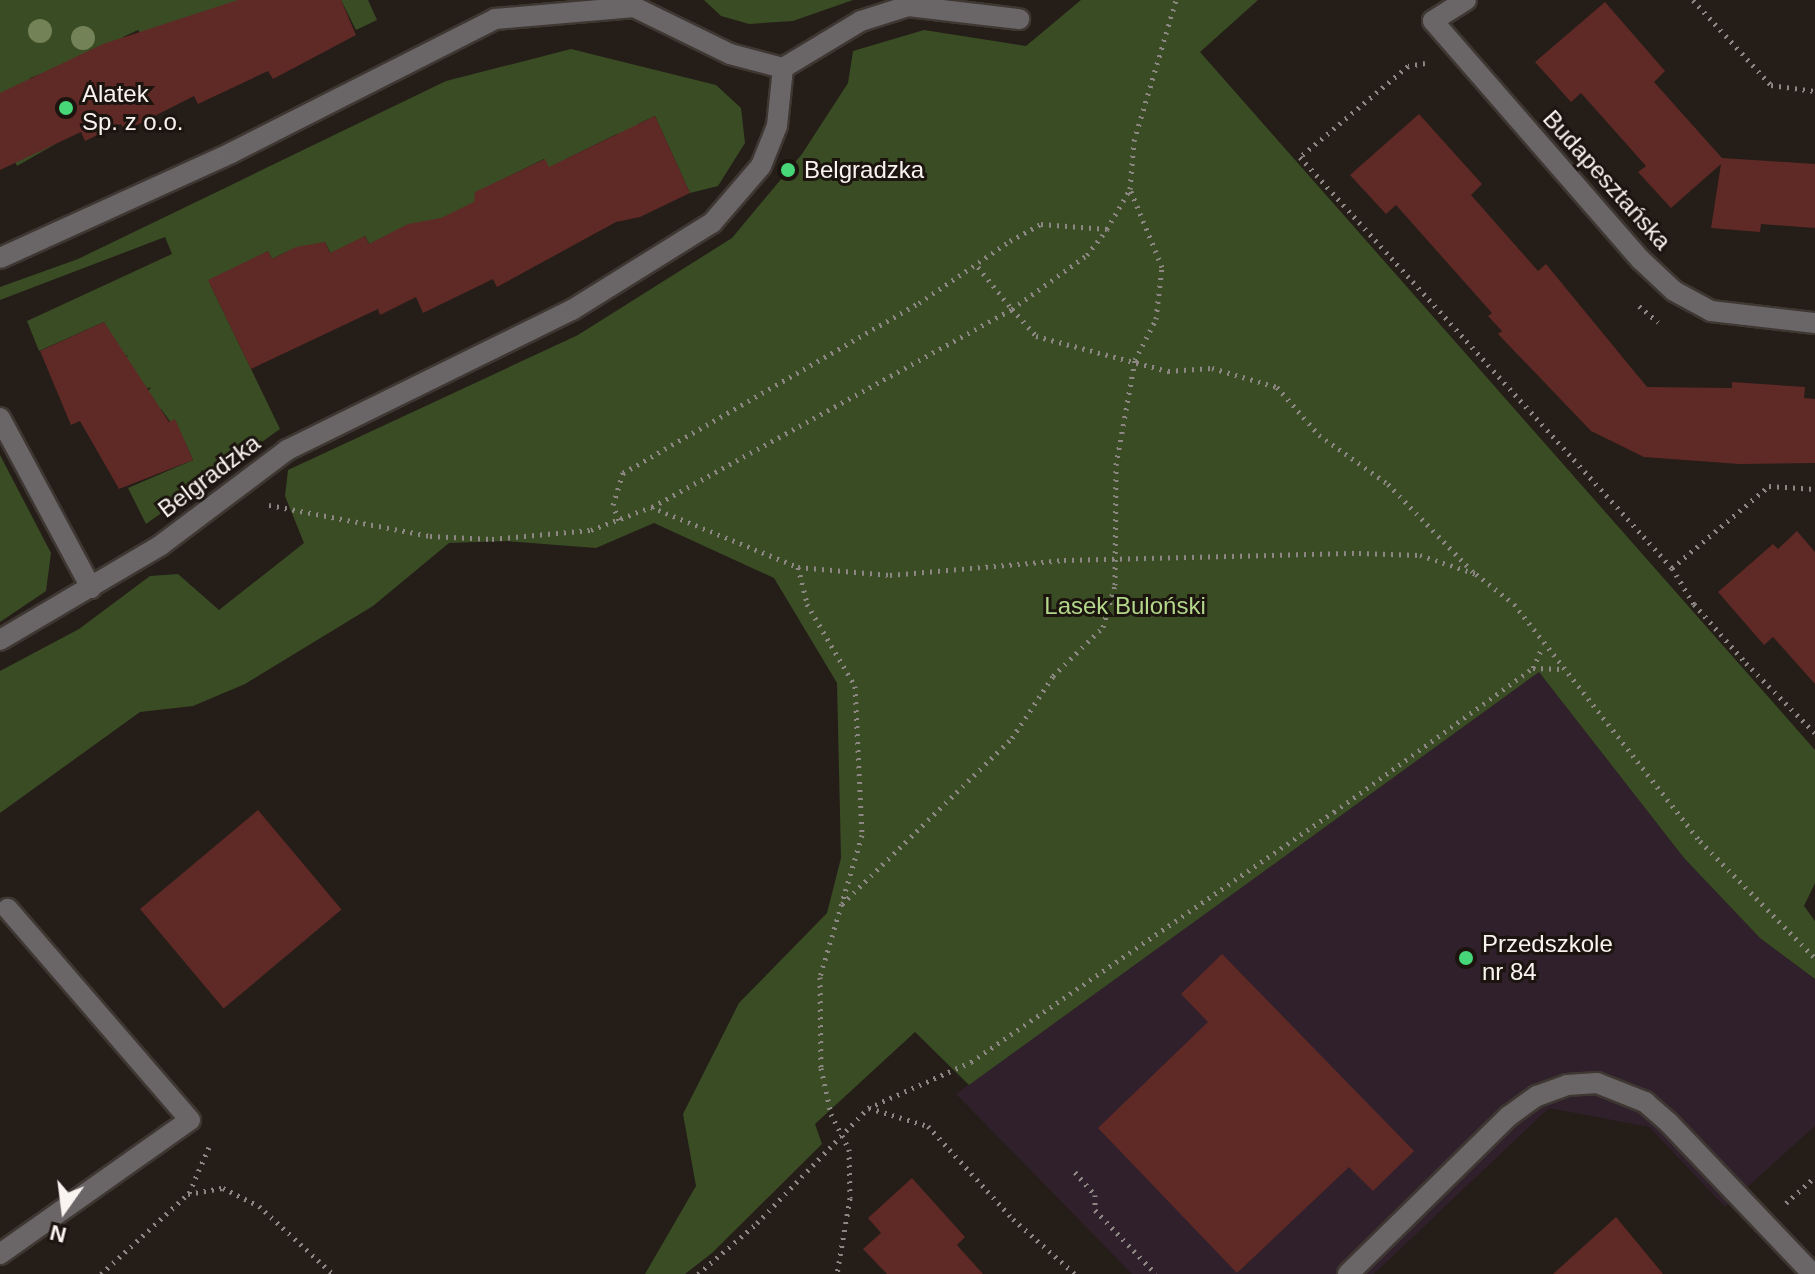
<!DOCTYPE html>
<meta charset="utf-8">
<style>
body{margin:0}
#map{position:relative;width:1815px;height:1274px;overflow:hidden;background:#241d18;font-family:Arial,sans-serif}
div>[style]{position:absolute}
[style*='--x']{left:calc(var(--x)*1px);top:calc(var(--y)*1px);width:calc(var(--w)*1px);rotate:calc(var(--a)*1deg)}
.education>*{inset:0;background:#30202b}
.green>*{inset:0;background:#3a4c24}
.building>*{inset:0;background:#5f2926;transform-origin:0 0}
.path>*{height:5px;margin-top:-2.5px;transform-origin:0;background:repeating-linear-gradient(90deg,#8d8783 0 2px,transparent 0 8px)}
.roads{filter:drop-shadow(2px 0 #3e3732) drop-shadow(-2px 0 #3e3732) drop-shadow(0 2px #3e3732) drop-shadow(0 -2px #3e3732)}
.minor>*{height:20px;margin:-10px;padding:0 10px;transform-origin:10px;border-radius:10px;background:#6a6668}
.trees>*{width:24px;height:24px;margin:-12px;border-radius:50%;background:#738357}
.dots>*{width:22px;height:22px;translate:-50% -50%;box-sizing:border-box;border:4px solid #1b140f;border-radius:50%}
span{translate:-50% -50%;white-space:nowrap;text-align:center;line-height:1.15;-webkit-text-stroke:6px #1b140f;paint-order:stroke}
.poi-label{font-size:24px;color:#f9f4f0}
.left{translate:0 -50%;text-align:left}
.street-label{font-size:24px;color:#f9f4f0}
.park-label{font-size:24px;color:#b3d78a}
.north{position:absolute;left:24px;top:1170px;width:80px;height:80px;-webkit-text-stroke:6px #1b140f;paint-order:stroke;rotate:194deg;font-size:22px;font-weight:700;line-height:32px;text-align:center;color:#f9f4f0}
.north::after{content:'';display:block;margin:auto;width:28px;height:36px;background:#f9f4f0;clip-path:polygon(50% 0,100% 100%,50% 72%,0 100%)}
</style>
<div id="map">
<div class="education">
<i style="clip-path:polygon(1539px 672px,1684px 858px,1760px 938px,1815px 979px,1815px 1126px,1725px 1207px,1649px 1127px,1549px 1108px,1374px 1274px,1132px 1274px,956px 1094px)"></i>
</div>
<div class="green">
<i style="clip-path:polygon(0 0,252px 0,147px 42px,138px 30px,123px 37px,126px 43px,30px 78px,59px 142px,17px 166px,0 130px)"></i>
<i style="clip-path:polygon(341px 0,368px 0,377px 20px,356px 30px)"></i>
<i style="clip-path:polygon(704px 0,853px 0,793px 21px,749px 24px,721px 16px)"></i>
<i style="clip-path:polygon(1081px 0,1258px 0,1200px 52px,1815px 750px,1815px 883px,1804px 906px,1815px 921px,1815px 979px,1760px 938px,1684px 858px,1539px 672px,969px 1085px,915px 1032px,815px 1124px,822px 1144px,712px 1253px,685px 1274px,645px 1274px,696px 1186px,683px 1114px,739px 1003px,827px 913px,841px 858px,837px 683px,774px 578px,654px 523px,596px 548px,506px 541px,449px 543px,373px 606px,245px 684px,193px 706px,140px 712px,0 813px,0 671px,79px 629px,150px 576px,178px 574px,219px 610px,304px 543px,285px 496px,288px 470px,578px 335px,732px 238px,802px 154px,848px 83px,853px 51px,924px 30px,1026px 46px)"></i>
<i style="clip-path:polygon(571px 49px,716px 85px,741px 108px,745px 143px,718px 186px,690px 193px,655px 116px,638px 124px,640px 130px,623px 138px,617px 134px,566px 159px,551px 172px,544px 159px,475px 193px,477px 211px,372px 249px,365px 236px,333px 258px,325px 242px,292px 265px,286px 252px,272px 259px,268px 251px,210px 284px,280px 429px,146px 524px,128px 488px,193px 460px,185px 442px,161px 409px,155px 411px,147px 393px,151px 387px,144px 390px,123px 361px,128px 355px,120px 358px,104px 322px,39px 351px,27px 321px,172px 254px,165px 237px,0 300px,0 287px,78px 259px,446px 81px)"></i>
<i style="clip-path:polygon(0 455px,51px 553px,46px 591px,0 622px)"></i>
</div>
<div class="building">
<i style="clip-path:polygon(238px 0,341px 0,356px 35px,273px 79px,268px 71px,198px 104px,194px 96px,125px 131px,121px 124px,85px 141px,81px 132px,0 170px,0 93px,103px 44px)"></i>
<i style="clip-path:polygon(1605px 2px,1665px 71px,1654px 82px,1722px 158px,1815px 164px,1815px 228px,1761px 224px,1760px 232px,1711px 228px,1721px 164px,1671px 208px,1638px 172px,1646px 166px,1581px 93px,1571px 102px,1535px 62px)"></i>
<i style="clip-path:polygon(1419px 114px,1482px 184px,1471px 195px,1538px 271px,1546px 264px,1647px 387px,1732px 388px,1732px 382px,1805px 387px,1804px 398px,1815px 399px,1815px 463px,1739px 464px,1644px 457px,1591px 431px,1498px 334px,1502px 331px,1488px 316px,1492px 313px,1396px 205px,1386px 214px,1350px 175px)"></i>
<i style="clip-path:polygon(655px 116px,690px 193px,640px 217px,616px 222px,497px 287px,493px 279px,423px 313px,416px 297px,380px 315px,378px 309px,251px 369px,208px 280px,268px 251px,272px 259px,296px 247px,325px 242px,330px 253px,365px 236px,369px 244px,408px 224px,441px 218px,474px 202px,475px 192px,545px 159px,549px 167px)"></i>
<i style="clip-path:polygon(104px 322px,169px 422px,175px 419px,193px 460px,119px 489px,80px 421px,71px 425px,40px 351px)"></i>
<i style="clip-path:polygon(1797px 531px,1815px 552px,1815px 684px,1773px 637px,1764px 645px,1718px 592px,1773px 544px,1778px 549px)"></i>
<i style="left:258px;top:810px;width:130px;height:154px;rotate:50deg"></i>
<i style="clip-path:polygon(1222px 954px,1414px 1151px,1373px 1191px,1349px 1167px,1237px 1273px,1098px 1128px,1208px 1022px,1181px 994px)"></i>
<i style="clip-path:polygon(912px 1178px,965px 1237px,957px 1245px,983px 1274px,887px 1274px,863px 1249px,881px 1233px,868px 1218px)"></i>
<i style="clip-path:polygon(1616px 1217px,1663px 1274px,1553px 1274px)"></i>
</div>
<div class="path">
<i style="--x:1693;--y:0;--w:115;--a:47.5"></i>
<i style="--x:1771;--y:85;--w:44;--a:7.8"></i>
<i style="--x:1425;--y:63;--w:17;--a:170"></i>
<i style="--x:1408;--y:66;--w:141;--a:139.9"></i>
<i style="--x:1300;--y:157;--w:554;--a:47.85"></i>
<i style="--x:1672;--y:568;--w:42;--a:58.6"></i>
<i style="--x:1694;--y:604;--w:79;--a:48.6"></i>
<i style="--x:1746;--y:663;--w:98;--a:45.4"></i>
<i style="--x:978;--y:267;--w:54;--a:51"></i>
<i style="--x:1012;--y:309;--w:92;--a:-35.8"></i>
<i style="--x:1087;--y:255;--w:33;--a:-52"></i>
<i style="--x:1107;--y:229;--w:46;--a:-60.1"></i>
<i style="--x:1130;--y:189;--w:48;--a:-85.2"></i>
<i style="--x:1134;--y:141;--w:147;--a:-73.4"></i>
<i style="--x:1639;--y:306;--w:25;--a:40"></i>
<i style="--x:269;--y:505;--w:164;--a:10.9"></i>
<i style="--x:430;--y:536;--w:62;--a:2.8"></i>
<i style="--x:492;--y:539;--w:99;--a:-5.2"></i>
<i style="--x:591;--y:530;--w:64;--a:-21"></i>
<i style="--x:651;--y:507;--w:159;--a:22.2"></i>
<i style="--x:798;--y:567;--w:38;--a:76"></i>
<i style="--x:807;--y:604;--w:95;--a:59.7"></i>
<i style="--x:855;--y:686;--w:149;--a:87.3"></i>
<i style="--x:862;--y:835;--w:148;--a:106.5"></i>
<i style="--x:820;--y:977;--w:91;--a:89.4"></i>
<i style="--x:821;--y:1068;--w:47;--a:77.7"></i>
<i style="--x:831;--y:1114;--w:39;--a:63"></i>
<i style="--x:849;--y:1149;--w:49;--a:88.8"></i>
<i style="--x:850;--y:1198;--w:77;--a:99.7"></i>
<i style="--x:652;--y:507;--w:411;--a:-28.8"></i>
<i style="--x:1012;--y:309;--w:36;--a:48"></i>
<i style="--x:1036;--y:336;--w:137;--a:14.9"></i>
<i style="--x:1168;--y:371;--w:44;--a:-3.9"></i>
<i style="--x:1212;--y:368;--w:68;--a:16.3"></i>
<i style="--x:1277;--y:387;--w:64;--a:48.8"></i>
<i style="--x:1319;--y:435;--w:85;--a:35.4"></i>
<i style="--x:1388;--y:484;--w:122;--a:46"></i>
<i style="--x:619;--y:520;--w:16;--a:-112"></i>
<i style="--x:613;--y:505;--w:34;--a:-73"></i>
<i style="--x:623;--y:473;--w:341;--a:-29.9"></i>
<i style="--x:919;--y:303;--w:110;--a:-34.3"></i>
<i style="--x:1010;--y:241;--w:35;--a:-29"></i>
<i style="--x:1041;--y:224;--w:66;--a:4.3"></i>
<i style="--x:798;--y:567;--w:92;--a:5"></i>
<i style="--x:890;--y:575;--w:175;--a:-4.9"></i>
<i style="--x:1064;--y:560;--w:295;--a:-1.4"></i>
<i style="--x:1359;--y:553;--w:61;--a:1.9"></i>
<i style="--x:1420;--y:555;--w:59;--a:18.7"></i>
<i style="--x:1476;--y:574;--w:48;--a:38.3"></i>
<i style="--x:1514;--y:604;--w:301;--a:51.9"></i>
<i style="--x:1700;--y:841;--w:164;--a:45.5"></i>
<i style="--x:1672;--y:568;--w:127;--a:-40.2"></i>
<i style="--x:1769;--y:486;--w:46;--a:3.7"></i>
<i style="--x:1533;--y:668;--w:29;--a:2"></i>
<i style="--x:842;--y:904;--w:238;--a:-44.3"></i>
<i style="--x:1012;--y:738;--w:74;--a:-56.5"></i>
<i style="--x:1053;--y:676;--w:70;--a:-44.4"></i>
<i style="--x:1103;--y:627;--w:44;--a:-74.1"></i>
<i style="--x:1115;--y:585;--w:120;--a:-89.5"></i>
<i style="--x:1116;--y:465;--w:107;--a:-79.7"></i>
<i style="--x:1135;--y:360;--w:46;--a:-62.9"></i>
<i style="--x:1156;--y:319;--w:52;--a:-83.4"></i>
<i style="--x:1162;--y:267;--w:84;--a:-112.3"></i>
<i style="--x:869;--y:1108;--w:62;--a:17"></i>
<i style="--x:928;--y:1126;--w:126;--a:47.6"></i>
<i style="--x:1013;--y:1219;--w:83;--a:41.6"></i>
<i style="--x:1075;--y:1172;--w:30;--a:49"></i>
<i style="--x:1095;--y:1195;--w:15;--a:90"></i>
<i style="--x:1095;--y:1210;--w:88;--a:46.4"></i>
<i style="--x:189;--y:1193;--w:50;--a:-66.5"></i>
<i style="--x:1786;--y:1203;--w:39;--a:-42"></i>
<i style="--x:101;--y:1274;--w:118;--a:-42.6"></i>
<i style="--x:188;--y:1194;--w:36;--a:-10"></i>
<i style="--x:223;--y:1188;--w:40;--a:26.6"></i>
<i style="--x:259;--y:1206;--w:100;--a:42.6"></i>
<i style="--x:698;--y:1274;--w:78;--a:-40.8"></i>
<i style="--x:757;--y:1223;--w:160;--a:-46"></i>
<i style="--x:868;--y:1108;--w:113;--a:-24.1"></i>
<i style="--x:971;--y:1062;--w:441;--a:-34.6"></i>
<i style="--x:1334;--y:812;--w:246;--a:-35.9"></i>
<i style="--x:1533;--y:668;--w:24;--a:-66"></i>
</div>
<div class="roads">
<div class="minor">
<i style="--x:1466;--y:0;--w:39;--a:148"></i>
<i style="--x:1433;--y:21;--w:317;--a:49"></i>
<i style="--x:1641;--y:260;--w:45;--a:43.2"></i>
<i style="--x:1674;--y:291;--w:42;--a:28.4"></i>
<i style="--x:1711;--y:311;--w:105;--a:6.6"></i>
<i style="--x:0;--y:258;--w:254;--a:-24.4"></i>
<i style="--x:231;--y:153;--w:296;--a:-26.9"></i>
<i style="--x:495;--y:19;--w:140;--a:-4.9"></i>
<i style="--x:634;--y:7;--w:107;--a:26.1"></i>
<i style="--x:730;--y:54;--w:55;--a:14.8"></i>
<i style="--x:783;--y:68;--w:91;--a:-31.1"></i>
<i style="--x:861;--y:21;--w:49;--a:-17.7"></i>
<i style="--x:908;--y:6;--w:112;--a:6.7"></i>
<i style="--x:0;--y:418;--w:193;--a:61.8"></i>
<i style="--x:0;--y:640;--w:187;--a:-30.5"></i>
<i style="--x:161;--y:545;--w:158;--a:-37"></i>
<i style="--x:287;--y:450;--w:318;--a:-26.2"></i>
<i style="--x:572;--y:310;--w:165;--a:-31.9"></i>
<i style="--x:712;--y:223;--w:75;--a:-49.3"></i>
<i style="--x:761;--y:166;--w:43;--a:-68.2"></i>
<i style="--x:777;--y:126;--w:58;--a:-84.1"></i>
<i style="--x:0;--y:1254;--w:232;--a:-35.2"></i>
<i style="--x:190;--y:1120;--w:279;--a:-130.8"></i>
<i style="--x:1348;--y:1274;--w:226;--a:-44.5"></i>
<i style="--x:1509;--y:1116;--w:34;--a:-36"></i>
<i style="--x:1537;--y:1096;--w:32;--a:-20"></i>
<i style="--x:1567;--y:1085;--w:30;--a:-4"></i>
<i style="--x:1597;--y:1083;--w:52;--a:21.6"></i>
<i style="--x:1645;--y:1102;--w:30;--a:41"></i>
<i style="--x:1668;--y:1122;--w:203;--a:46.4"></i>
</div>
</div>
<div class="trees">
<i style="left:40px;top:31px"></i>
<i style="left:83px;top:38px"></i>
</div>
<div class="dots">
<i style="left:66px;top:108px;background:#47d779"></i>
<i style="left:788px;top:170px;background:#47d779"></i>
<i style="left:1466px;top:958px;background:#47d779"></i>
</div>
<div class="poi-label">
<span class="left" style="left:82px;top:108px">Alatek<br>Sp. z o.o.</span>
<span class="left" style="left:804px;top:170px">Belgradzka</span>
<span class="left" style="left:1482px;top:958px">Przedszkole<br>nr 84</span>
</div>
<div class="street-label">
<span style="left:1607px;top:180px;rotate:48deg">Budapesztańska</span>
<span style="left:209px;top:476px;rotate:-37deg">Belgradzka</span>
</div>
<div class="park-label">
<span style="left:1125px;top:606px">Lasek Buloński</span>
</div>
<div class="north">N</div>
</div>
